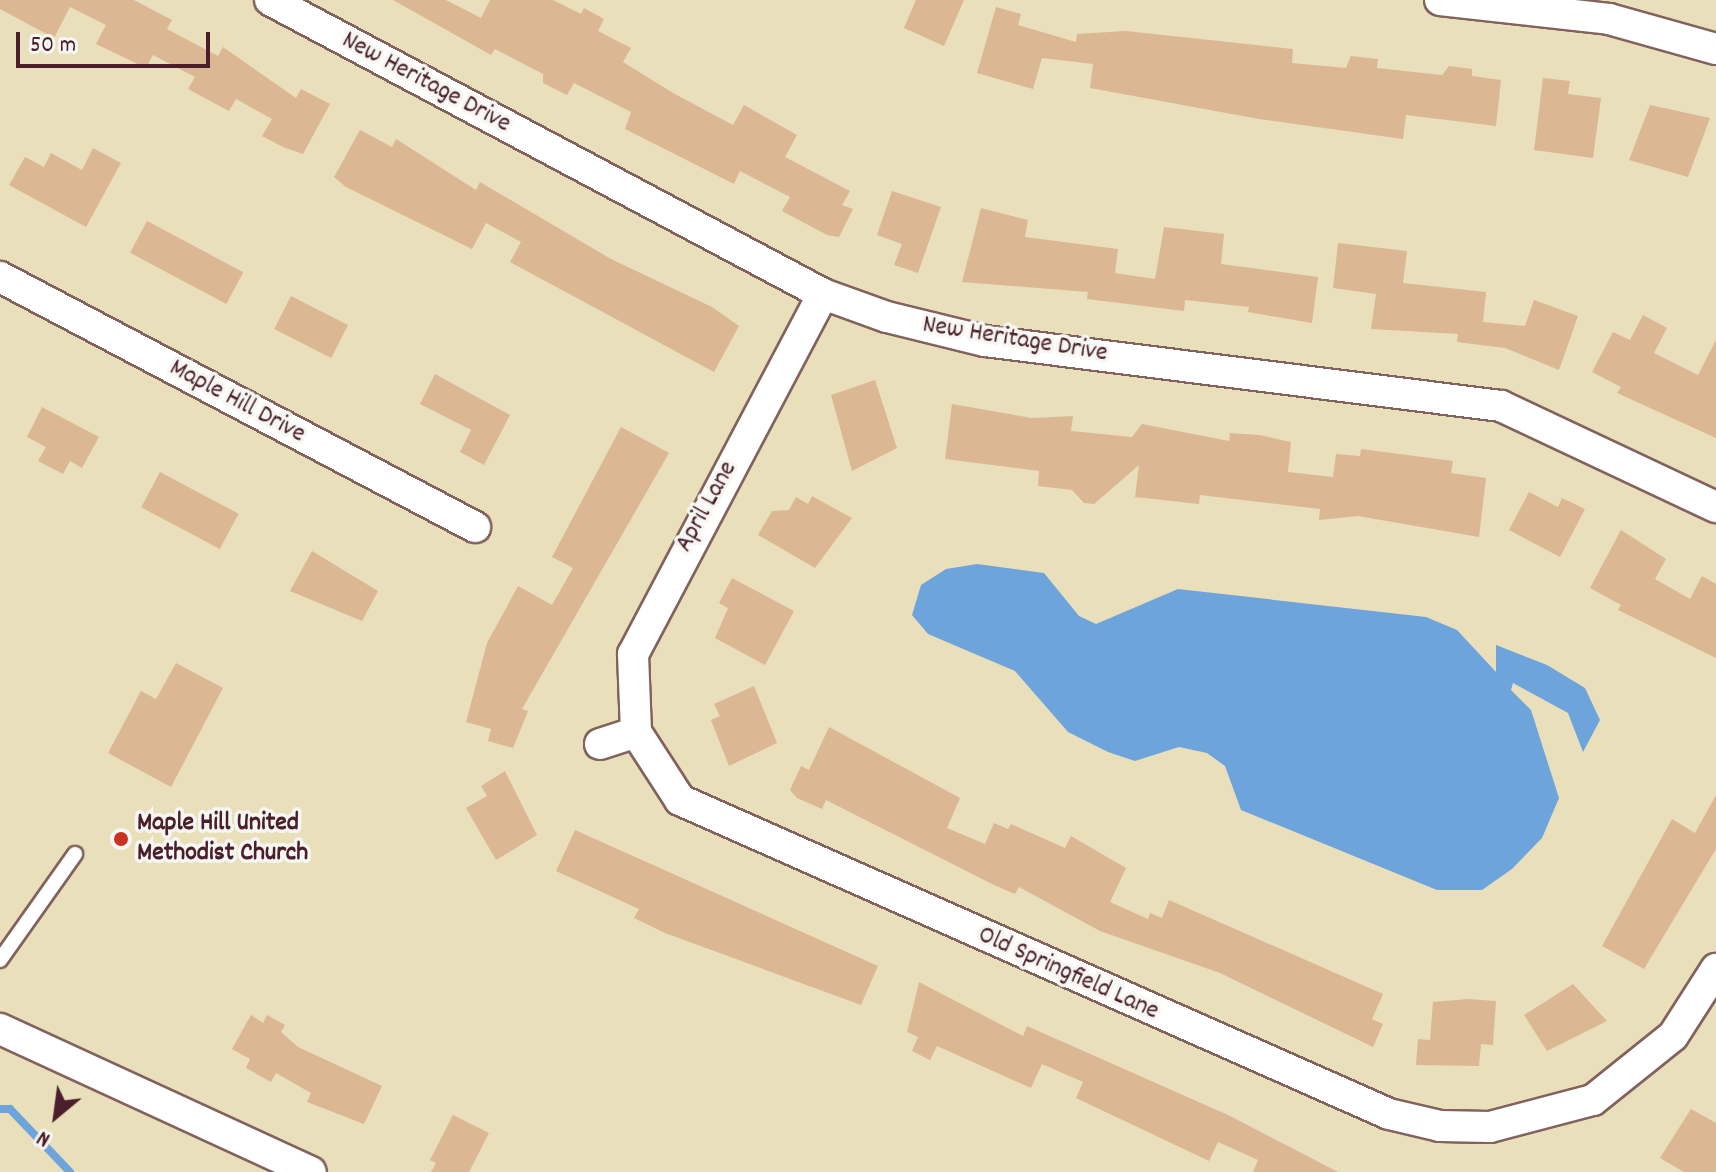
<!DOCTYPE html>
<style>
body{margin:0}
#map{position:relative;width:1716px;height:1172px;overflow:hidden;background:#e9dfbb;font-family:Dekko,sans-serif}
div>[style]{position:absolute}
[style*='--x']{left:calc(var(--x)*1px);top:calc(var(--y)*1px);width:calc(var(--w)*1px);rotate:calc(var(--a)*1deg)}
.water>*{inset:0;background:#6ea4dc}
.stream>*{height:8px;margin:-4px;padding:0 4px;transform-origin:4px;border-radius:4px;background:#6ea4dc}
.building>*{inset:0;background:#dcb794;transform-origin:0 0}
.roads{filter:drop-shadow(2px 0 #82625d) drop-shadow(-2px 0 #82625d) drop-shadow(0 2px #82625d) drop-shadow(0 -2px #82625d)}
.service>*{height:14px;margin:-7px;padding:0 7px;transform-origin:7px;border-radius:7px;background:#fff}
.minor>*{height:30px;margin:-15px;padding:0 15px;transform-origin:15px;border-radius:15px;background:#fff}
.dots>*{width:22px;height:22px;translate:-50% -50%;box-sizing:border-box;border:4px solid #f6f6f2;border-radius:50%}
span{translate:-50% -50%;white-space:nowrap;text-align:center;line-height:1.15;-webkit-text-stroke:7px #f6f6f2;paint-order:stroke}
.street-label{font-size:26px;color:#4a1f2b}
.poi-label{font-size:26px;color:#4a1f2b;font-weight:700}
.left{translate:0 -50%;text-align:left}
.north{position:absolute;left:16px;top:1076px;width:80px;height:80px;-webkit-text-stroke:6px #f6f6f2;paint-order:stroke;rotate:209deg;font-size:22px;font-weight:700;line-height:32px;text-align:center;color:#4a1f2b}
.north::after{content:'';display:block;margin:auto;width:28px;height:36px;background:#4a1f2b;clip-path:polygon(50% 0,100% 100%,50% 72%,0 100%)}
.scale{position:absolute;left:16px;top:32px;width:194px;height:36px;box-sizing:border-box;border:4px solid #4a1f2b;border-top:0;padding-left:10px;font-size:24px;line-height:28px;white-space:nowrap;color:#4a1f2b;-webkit-text-stroke:6px #f6f6f2;paint-order:stroke}
</style>
<div id="map">
<div class="water">
<i style="clip-path:polygon(977px 564px,1044px 573px,1079px 616px,1096px 624px,1178px 589px,1426px 617px,1457px 630px,1496px 672px,1496px 645px,1547px 665px,1585px 688px,1600px 720px,1583px 752px,1568px 713px,1513px 683px,1511px 690px,1531px 710px,1559px 798px,1542px 838px,1512px 869px,1482px 890px,1437px 890px,1241px 810px,1225px 766px,1207px 753px,1179px 747px,1135px 761px,1108px 752px,1068px 732px,1015px 671px,928px 634px,912px 615px,921px 585px,946px 569px)"></i>
</div>
<div class="stream">
<i style="--x:0;--y:1109;--w:10;--a:0"></i>
<i style="--x:10;--y:1109;--w:87;--a:46.4"></i>
</div>
<div class="building">
<i style="clip-path:polygon(0 0,134px 0,172px 20px,167px 29px,218px 56px,223px 47px,296px 98px,301px 89px,330px 104px,303px 154px,283px 147px,262px 136px,272px 119px,236px 99px,229px 111px,188px 89px,195px 77px,153px 55px,146px 68px,96px 44px,106px 25px,70px 7px,54px 38px,0 9px)"></i>
<i style="clip-path:polygon(393px 0,446px 0,481px 18px,490px 0,553px 0,581px 14px,584px 8px,604px 19px,598px 31px,631px 48px,623px 62px,673px 93px,733px 125px,744px 105px,797px 135px,785px 157px,850px 191px,842px 205px,853px 209px,839px 237px,827px 235px,782px 211px,790px 197px,740px 171px,734px 184px,625px 129px,631px 112px,574px 83px,567px 95px,543px 83px,543px 74px,495px 49px,491px 55px)"></i>
<i style="clip-path:polygon(916px 0,964px 0,944px 46px,904px 28px)"></i>
<i style="clip-path:polygon(996px 7px,1021px 14px,1018px 25px,1076px 42px,1077px 34px,1126px 31px,1293px 49px,1292px 63px,1346px 68px,1351px 56px,1378px 59px,1377px 68px,1442px 75px,1449px 66px,1472px 69px,1472px 76px,1501px 80px,1496px 126px,1406px 115px,1403px 139px,1259px 119px,1090px 88px,1093px 64px,1042px 58px,1033px 89px,977px 73px)"></i>
<i style="clip-path:polygon(1543px 78px,1570px 81px,1568px 94px,1601px 98px,1593px 158px,1534px 150px)"></i>
<i style="clip-path:polygon(1650px 105px,1710px 118px,1688px 177px,1629px 160px)"></i>
<i style="clip-path:polygon(360px 130px,392px 147px,396px 139px,476px 190px,480px 182px,611px 259px,712px 307px,739px 326px,714px 372px,510px 262px,521px 242px,486px 223px,472px 249px,346px 187px,334px 177px)"></i>
<i style="clip-path:polygon(93px 148px,121px 163px,86px 227px,9px 185px,25px 157px,44px 167px,51px 153px,82px 170px)"></i>
<i style="clip-path:polygon(892px 191px,941px 207px,918px 273px,894px 265px,902px 244px,877px 235px)"></i>
<i style="clip-path:polygon(981px 208px,1028px 220px,1025px 237px,1118px 249px,1115px 273px,1155px 279px,1164px 227px,1224px 234px,1221px 264px,1318px 277px,1312px 323px,1248px 312px,1249px 307px,1185px 300px,1184px 311px,1087px 299px,1088px 292px,962px 282px)"></i>
<i style="left:147px;top:221px;width:109px;height:36px;rotate:28deg"></i>
<i style="clip-path:polygon(1338px 243px,1407px 251px,1403px 283px,1486px 292px,1483px 322px,1525px 326px,1534px 300px,1578px 316px,1559px 370px,1505px 348px,1457px 342px,1458px 334px,1371px 329px,1376px 294px,1333px 288px)"></i>
<i style="left:291px;top:296px;width:64px;height:37px;rotate:27deg"></i>
<i style="clip-path:polygon(1643px 315px,1667px 328px,1654px 353px,1698px 375px,1716px 340px,1716px 438px,1617px 393px,1621px 387px,1592px 372px,1613px 332px,1630px 340px)"></i>
<i style="clip-path:polygon(435px 374px,510px 415px,484px 465px,460px 452px,471px 430px,420px 404px)"></i>
<i style="clip-path:polygon(875px 380px,897px 448px,852px 471px,831px 395px)"></i>
<i style="clip-path:polygon(952px 404px,1032px 418px,1073px 416px,1071px 431px,1132px 437px,1142px 424px,1229px 441px,1230px 433px,1259px 435px,1291px 442px,1288px 472px,1333px 477px,1336px 454px,1360px 456px,1361px 449px,1453px 461px,1451px 473px,1486px 478px,1479px 537px,1358px 516px,1319px 520px,1320px 509px,1200px 495px,1199px 504px,1135px 497px,1139px 465px,1094px 504px,1084px 503px,1072px 490px,1038px 486px,1039px 471px,945px 459px)"></i>
<i style="clip-path:polygon(42px 407px,99px 437px,82px 468px,70px 461px,63px 474px,38px 461px,46px 447px,27px 437px)"></i>
<i style="clip-path:polygon(621px 427px,669px 453px,522px 709px,528px 711px,513px 748px,488px 741px,491px 729px,466px 722px,487px 643px,518px 586px,552px 605px,573px 568px,552px 557px)"></i>
<i style="left:160px;top:472px;width:89px;height:40px;rotate:28deg"></i>
<i style="clip-path:polygon(1529px 492px,1558px 507px,1562px 498px,1585px 509px,1560px 557px,1509px 530px)"></i>
<i style="clip-path:polygon(812px 496px,852px 518px,815px 568px,758px 535px,772px 511px,789px 510px,796px 497px,808px 504px)"></i>
<i style="clip-path:polygon(1621px 530px,1666px 559px,1655px 579px,1690px 599px,1702px 576px,1716px 584px,1716px 658px,1618px 610px,1621px 605px,1590px 588px)"></i>
<i style="clip-path:polygon(312px 551px,378px 591px,362px 621px,290px 591px)"></i>
<i style="clip-path:polygon(732px 578px,794px 611px,765px 665px,715px 638px,728px 608px,719px 603px)"></i>
<i style="clip-path:polygon(176px 663px,223px 688px,171px 787px,108px 753px,141px 691px,156px 699px)"></i>
<i style="clip-path:polygon(754px 686px,777px 743px,729px 766px,711px 720px,720px 716px,714px 704px)"></i>
<i style="clip-path:polygon(829px 727px,960px 798px,947px 828px,985px 844px,994px 823px,1008px 829px,1011px 824px,1065px 848px,1071px 836px,1126px 868px,1110px 902px,1148px 919px,1150px 913px,1162px 918px,1169px 900px,1383px 994px,1372px 1019px,1383px 1024px,1373px 1047px,1220px 973px,1100px 931px,1019px 887px,1015px 894px,994px 885px,826px 800px,822px 809px,797px 798px,790px 790px,801px 766px,809px 770px)"></i>
<i style="clip-path:polygon(505px 771px,537px 835px,496px 860px,466px 808px,487px 796px,481px 786px)"></i>
<i style="clip-path:polygon(1716px 795px,1716px 849px,1644px 969px,1602px 946px,1672px 819px,1695px 833px)"></i>
<i style="clip-path:polygon(575px 830px,878px 966px,861px 1005px,665px 933px,634px 918px,639px 909px,556px 871px)"></i>
<i style="clip-path:polygon(919px 982px,1023px 1036px,1027px 1026px,1228px 1115px,1338px 1172px,1253px 1172px,1258px 1160px,1218px 1142px,1209px 1161px,1076px 1098px,1083px 1082px,1042px 1064px,1031px 1088px,937px 1046px,930px 1060px,912px 1051px,918px 1037px,907px 1032px)"></i>
<i style="clip-path:polygon(1573px 984px,1607px 1021px,1547px 1051px,1524px 1015px)"></i>
<i style="clip-path:polygon(1468px 999px,1496px 1001px,1493px 1045px,1481px 1044px,1479px 1066px,1416px 1065px,1418px 1039px,1430px 1040px,1433px 1002px)"></i>
<i style="clip-path:polygon(251px 1015px,263px 1023px,267px 1015px,285px 1025px,281px 1032px,298px 1047px,382px 1086px,364px 1124px,307px 1102px,311px 1093px,276px 1073px,271px 1082px,246px 1068px,250px 1059px,232px 1049px)"></i>
<i style="clip-path:polygon(1691px 1109px,1716px 1123px,1716px 1172px,1684px 1172px,1660px 1158px)"></i>
<i style="clip-path:polygon(453px 1115px,489px 1133px,469px 1172px,431px 1172px,436px 1163px,430px 1160px)"></i>
</div>
<div class="roads">
<div class="service">
<i style="--x:0;--y:960;--w:130;--a:-54.7"></i>
</div>
<div class="minor">
<i style="--x:270;--y:0;--w:626;--a:28"></i>
<i style="--x:823;--y:294;--w:68;--a:19.8"></i>
<i style="--x:887;--y:317;--w:101;--a:13.8"></i>
<i style="--x:985;--y:341;--w:520;--a:7.18"></i>
<i style="--x:1501;--y:406;--w:238;--a:25.2"></i>
<i style="--x:1440;--y:0;--w:170;--a:6.4"></i>
<i style="--x:1609;--y:19;--w:111;--a:15.7"></i>
<i style="--x:0;--y:277;--w:537;--a:27.76"></i>
<i style="--x:823;--y:294;--w:407;--a:117.8"></i>
<i style="--x:633;--y:654;--w:78;--a:87.8"></i>
<i style="--x:636;--y:732;--w:81;--a:57.1"></i>
<i style="--x:680;--y:800;--w:775;--a:23.89"></i>
<i style="--x:1389;--y:1114;--w:52;--a:13.2"></i>
<i style="--x:1440;--y:1126;--w:50;--a:1.1"></i>
<i style="--x:1490;--y:1127;--w:106;--a:-14.7"></i>
<i style="--x:1593;--y:1100;--w:102;--a:-38.7"></i>
<i style="--x:1673;--y:1036;--w:80;--a:-57.3"></i>
<i style="--x:600;--y:744;--w:38;--a:-18"></i>
<i style="--x:0;--y:1029;--w:342;--a:24.7"></i>
</div>
</div>
<div class="dots">
<i style="left:121px;top:839px;background:#c8321e"></i>
</div>
<div class="street-label">
<span style="left:426px;top:83px;rotate:28deg">New Heritage Drive</span>
<span style="left:1015px;top:340px;rotate:9deg">New Heritage Drive</span>
<span style="left:237px;top:402px;rotate:28deg">Maple Hill Drive</span>
<span style="left:707px;top:507px;rotate:-61deg">April Lane</span>
<span style="left:1068px;top:974px;rotate:24deg">Old Springfield Lane</span>
</div>
<div class="poi-label">
<span class="left" style="left:137px;top:839px">Maple Hill United<br>Methodist Church</span>
</div>
<div class="north">N</div>
<div class="scale">50 m</div>
</div>
